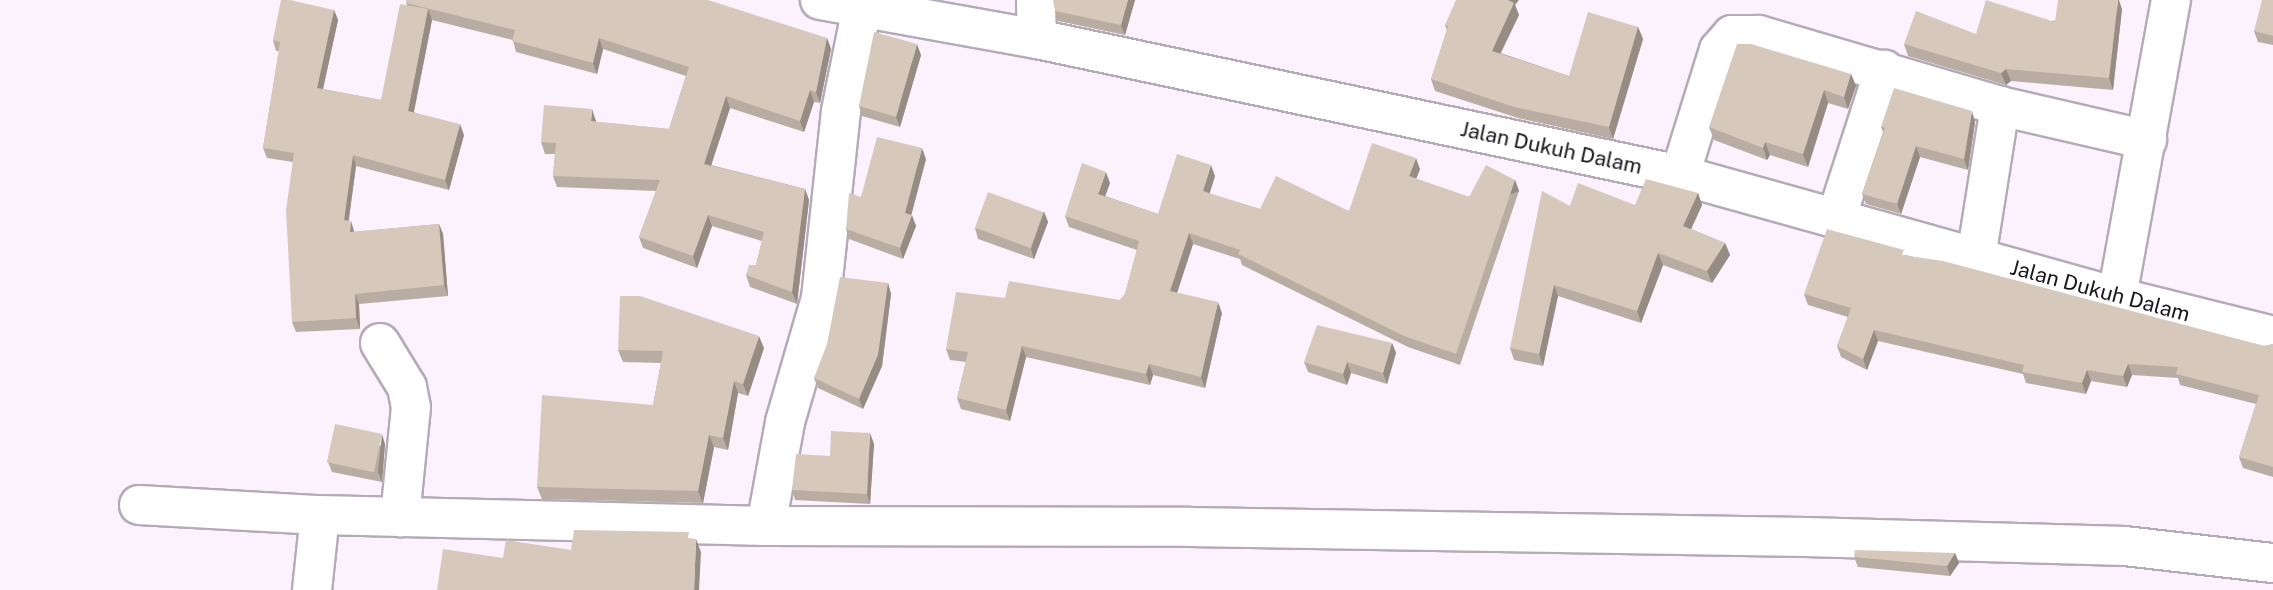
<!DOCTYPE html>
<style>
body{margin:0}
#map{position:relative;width:2273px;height:590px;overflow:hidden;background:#fbf2fe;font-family:"Public Sans",sans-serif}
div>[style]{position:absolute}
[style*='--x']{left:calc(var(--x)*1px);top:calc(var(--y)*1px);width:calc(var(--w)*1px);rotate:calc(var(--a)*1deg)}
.roads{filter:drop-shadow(2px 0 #b5aab8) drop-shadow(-2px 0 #b5aab8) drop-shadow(0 2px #b5aab8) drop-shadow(0 -2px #b5aab8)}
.minor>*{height:38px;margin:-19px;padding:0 19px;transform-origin:19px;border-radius:19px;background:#fff}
.wall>*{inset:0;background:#b9aca2}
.shaded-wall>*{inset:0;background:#968c84;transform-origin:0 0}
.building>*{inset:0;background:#d7c8bc;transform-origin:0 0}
span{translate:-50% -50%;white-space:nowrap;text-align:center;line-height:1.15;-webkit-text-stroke:5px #fff;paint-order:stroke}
.street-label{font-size:21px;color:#1a161c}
</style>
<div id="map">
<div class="roads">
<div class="minor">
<i style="--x:820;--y:0;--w:220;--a:10.2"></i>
<i style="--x:1037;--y:39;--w:657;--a:11.94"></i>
<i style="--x:1680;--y:175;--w:454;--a:15.6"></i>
<i style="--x:2117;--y:297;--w:161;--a:14"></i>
<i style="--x:1036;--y:0;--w:39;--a:89"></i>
<i style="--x:1680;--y:175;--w:131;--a:-72.7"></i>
<i style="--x:1719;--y:50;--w:20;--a:-49"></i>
<i style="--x:1732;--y:35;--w:27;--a:0"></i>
<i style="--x:1759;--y:35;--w:251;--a:16.4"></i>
<i style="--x:2000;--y:106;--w:151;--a:13"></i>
<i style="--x:1836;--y:219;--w:157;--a:-72.1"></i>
<i style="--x:1976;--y:258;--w:154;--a:-81"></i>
<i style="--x:2117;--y:297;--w:302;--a:-79.7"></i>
<i style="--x:380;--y:343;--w:52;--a:58.5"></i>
<i style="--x:407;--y:387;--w:20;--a:79"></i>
<i style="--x:411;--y:407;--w:111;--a:95.7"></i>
<i style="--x:139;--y:505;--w:181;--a:3.2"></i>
<i style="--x:320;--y:515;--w:446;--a:1.4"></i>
<i style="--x:766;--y:526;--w:423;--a:0.1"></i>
<i style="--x:1189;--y:527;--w:617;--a:0.93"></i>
<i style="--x:1806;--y:537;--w:319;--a:1.6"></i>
<i style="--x:2125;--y:546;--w:149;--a:6.6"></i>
<i style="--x:766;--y:526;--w:106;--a:-79.6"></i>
<i style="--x:785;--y:422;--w:129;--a:-73.8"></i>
<i style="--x:821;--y:298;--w:188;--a:-83.9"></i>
<i style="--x:841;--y:111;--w:105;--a:-78.5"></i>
<i style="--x:312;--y:590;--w:75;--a:-83.9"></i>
</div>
</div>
<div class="wall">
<i style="clip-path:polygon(1135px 0,1125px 35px,1058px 21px,1055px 11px)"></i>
<i style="clip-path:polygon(2273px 0,2273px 45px,2258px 42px,2254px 31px)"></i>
<i style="clip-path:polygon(406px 3px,827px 38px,831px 49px,820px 103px,814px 102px,804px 132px,730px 108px,711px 165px,805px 189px,809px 200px,797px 304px,750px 287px,746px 275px,756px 265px,762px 241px,712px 226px,697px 268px,643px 248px,639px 237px,656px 191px,557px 187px,553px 176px,555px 154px,545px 154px,541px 142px,596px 121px,596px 122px,669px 129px,686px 76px,603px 49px,597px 74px,516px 52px,513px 40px,432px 20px,414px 112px,464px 135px,449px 190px,356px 166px,349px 220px,354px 232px,439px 224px,443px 234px,448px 296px,359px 304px,360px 329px,296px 332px,292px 322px,293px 162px,267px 158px,263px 148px,279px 51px,276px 51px,273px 40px,334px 10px,338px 20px,323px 89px,381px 100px,407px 5px)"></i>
<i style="clip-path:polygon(1515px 5px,1519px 15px,1501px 53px,1569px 76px,1638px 27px,1643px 39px,1613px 139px,1518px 118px,1435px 91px,1431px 79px,1447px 31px,1445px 25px)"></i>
<i style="clip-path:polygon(2122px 9px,2113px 90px,2011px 81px,2006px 85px,1908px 56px,1904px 44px,1976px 34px)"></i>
<i style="clip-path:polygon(921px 55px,900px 127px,862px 116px,859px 106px)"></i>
<i style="clip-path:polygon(1851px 74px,1856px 86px,1848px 109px,1828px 103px,1808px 167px,1770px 155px,1767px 160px,1714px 140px,1709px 127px)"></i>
<i style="clip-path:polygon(1975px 122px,1968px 170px,1920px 157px,1901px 214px,1866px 204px,1862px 194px,1883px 132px,1881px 127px)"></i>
<i style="clip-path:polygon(926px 159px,911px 215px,916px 226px,903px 259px,849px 239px,846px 229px,861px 197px)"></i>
<i style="clip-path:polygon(1420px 169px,1416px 179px,1469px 197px,1515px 180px,1519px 191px,1460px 365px,1408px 347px,1242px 265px,1240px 259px,1193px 244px,1177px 293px,1222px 313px,1205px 388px,1153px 375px,1150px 385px,1026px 357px,1010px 421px,961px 409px,957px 398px,966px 362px,950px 360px,946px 349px,1005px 298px,1120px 300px,1125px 294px,1137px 250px,1069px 227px,1065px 216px,1110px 183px,1105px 196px,1158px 214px,1215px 176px,1209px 194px,1260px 209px,1349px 211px)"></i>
<i style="clip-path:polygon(1698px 193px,1702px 205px,1691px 229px,1725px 243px,1730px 255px,1712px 283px,1663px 265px,1641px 323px,1558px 296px,1543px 366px,1514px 360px,1510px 348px,1570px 206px,1635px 205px)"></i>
<i style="clip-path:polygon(1044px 212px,1048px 222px,1034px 259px,978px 239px,975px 228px)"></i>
<i style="clip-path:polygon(1906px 255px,2264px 346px,2273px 344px,2273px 477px,2243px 468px,2239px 457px,2256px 404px,2180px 385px,2178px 378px,2132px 375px,2127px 387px,2091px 381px,2086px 394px,2026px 383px,2023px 374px,1878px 341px,1867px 370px,1841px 357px,1837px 346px,1848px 317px,1808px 305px,1804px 294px)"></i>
<i style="clip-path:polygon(888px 283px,891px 294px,882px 366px,863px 409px,818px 388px,814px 378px)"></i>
<i style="clip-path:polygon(1392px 343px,1396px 353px,1387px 384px,1351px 373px,1347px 385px,1308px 372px,1304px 362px)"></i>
<i style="clip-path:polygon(764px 348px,748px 396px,738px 393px,728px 450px,714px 447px,703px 503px,542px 499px,537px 487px,653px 405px,661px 363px,623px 362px,618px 350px)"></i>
<i style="clip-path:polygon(385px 444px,382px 482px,332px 472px,328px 462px)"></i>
<i style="clip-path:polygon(874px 444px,870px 504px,795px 500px,792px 490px,830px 456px)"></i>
<i style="clip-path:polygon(1955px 553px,1959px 563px,1950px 576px,1858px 567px,1854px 557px)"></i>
</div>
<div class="shaded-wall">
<i style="clip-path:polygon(1128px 0,1135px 0,1125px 35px,1121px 25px)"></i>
<i style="clip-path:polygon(1507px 0,1519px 0,1515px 5px,1519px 15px,1496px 62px,1492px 51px)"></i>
<i style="clip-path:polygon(2118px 0,2119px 0,2122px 9px,2113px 90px,2109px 78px)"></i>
<i style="clip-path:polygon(428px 9px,432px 20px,412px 121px,408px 111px)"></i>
<i style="clip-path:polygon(334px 10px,338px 20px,321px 98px,317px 88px)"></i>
<i style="clip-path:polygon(1638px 27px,1643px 39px,1613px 139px,1609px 127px)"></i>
<i style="clip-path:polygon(599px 38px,603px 49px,597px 74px,593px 63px)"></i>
<i style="clip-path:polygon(827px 38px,831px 49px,820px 103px,816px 92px)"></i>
<i style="clip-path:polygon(917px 44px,921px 55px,900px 127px,896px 117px)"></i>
<i style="clip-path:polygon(2006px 69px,2011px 81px,2006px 85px,2001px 73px)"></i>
<i style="clip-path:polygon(1851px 74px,1856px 86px,1848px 109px,1844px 97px)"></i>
<i style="clip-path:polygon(810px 90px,814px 102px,804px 132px,800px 121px)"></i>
<i style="clip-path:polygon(1824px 90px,1828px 103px,1808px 167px,1803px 154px)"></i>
<i style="clip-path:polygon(726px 96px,730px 108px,708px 175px,704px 164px)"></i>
<i style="clip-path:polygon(592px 109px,596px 121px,595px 133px,591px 121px)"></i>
<i style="clip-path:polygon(1972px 111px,1975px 122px,1968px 170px,1964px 159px)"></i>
<i style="clip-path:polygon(460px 124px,464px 135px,449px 190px,445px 180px)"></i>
<i style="clip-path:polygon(1765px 142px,1770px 155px,1767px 160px,1763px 148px)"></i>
<i style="clip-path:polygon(1916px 146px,1920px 157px,1901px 214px,1897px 204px)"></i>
<i style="clip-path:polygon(922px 148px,926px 159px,910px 220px,912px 215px,916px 226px,903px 259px,900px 248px,905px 213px)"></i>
<i style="clip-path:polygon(353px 155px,356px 166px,347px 231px,344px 220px)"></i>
<i style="clip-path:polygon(1416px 158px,1420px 169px,1413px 187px,1409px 176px)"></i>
<i style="clip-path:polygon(1211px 165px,1215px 176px,1207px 202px,1203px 191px)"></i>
<i style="clip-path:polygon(1106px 172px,1110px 183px,1102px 205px,1098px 194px)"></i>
<i style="left:1515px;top:180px;width:12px;height:184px;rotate:70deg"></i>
<i style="clip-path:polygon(805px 189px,809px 200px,797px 304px,792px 292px)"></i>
<i style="clip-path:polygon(1698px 193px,1702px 205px,1687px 238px,1683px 226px)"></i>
<i style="clip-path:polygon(1044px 212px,1048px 222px,1034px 259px,1031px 249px)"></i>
<i style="clip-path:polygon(708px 215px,712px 226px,697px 268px,693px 256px)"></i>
<i style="clip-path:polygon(351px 221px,354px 231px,354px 242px,350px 232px)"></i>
<i style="clip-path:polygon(439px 224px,443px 234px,448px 296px,444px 285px)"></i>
<i style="clip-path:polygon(1189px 233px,1193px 244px,1174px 302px,1170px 291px)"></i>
<i style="clip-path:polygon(1725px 243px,1730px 255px,1712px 283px,1707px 271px)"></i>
<i style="clip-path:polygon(1658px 253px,1663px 265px,1641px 323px,1637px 311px)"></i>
<i style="clip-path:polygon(888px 283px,891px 294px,882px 366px,863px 409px,859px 399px)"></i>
<i style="clip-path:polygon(1554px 285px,1558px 296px,1543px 366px,1539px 354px)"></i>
<i style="clip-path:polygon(355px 294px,359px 304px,360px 329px,356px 318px)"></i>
<i style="clip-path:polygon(1218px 302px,1222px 313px,1205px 388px,1201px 377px)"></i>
<i style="clip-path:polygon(1874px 330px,1878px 341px,1867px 370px,1863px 359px)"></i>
<i style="clip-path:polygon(759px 336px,764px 348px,748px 396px,743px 384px)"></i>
<i style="clip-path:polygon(1392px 343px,1396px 353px,1387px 384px,1383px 373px)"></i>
<i style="clip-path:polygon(1022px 346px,1026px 357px,1010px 421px,1006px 410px)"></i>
<i style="clip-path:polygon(1347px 362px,1351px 373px,1347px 385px,1343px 374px)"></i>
<i style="clip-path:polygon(1149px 364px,1153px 375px,1150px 385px,1146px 374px)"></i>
<i style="clip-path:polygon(2128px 364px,2132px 375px,2127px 387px,2123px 376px)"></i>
<i style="clip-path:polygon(2087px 370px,2091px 381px,2086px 394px,2082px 383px)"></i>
<i style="clip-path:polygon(734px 381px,738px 393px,728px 450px,723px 438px)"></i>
<i style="clip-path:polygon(870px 433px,874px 444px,870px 504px,867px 494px)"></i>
<i style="clip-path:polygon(382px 434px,385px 444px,382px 482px,378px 472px)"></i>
<i style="clip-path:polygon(709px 435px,714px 447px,703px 503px,698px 491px)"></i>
<i style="clip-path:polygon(696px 539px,701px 552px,699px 590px,694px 590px)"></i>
<i style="clip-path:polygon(1955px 553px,1959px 563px,1950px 576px,1947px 566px)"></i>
</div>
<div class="building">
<i style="clip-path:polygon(281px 0,290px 0,334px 10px,317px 88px,381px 100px,400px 4px,428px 9px,408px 111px,460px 124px,445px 180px,353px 155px,344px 220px,351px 221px,350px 232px,439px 224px,444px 285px,355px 294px,356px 318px,292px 322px,286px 210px,294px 153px,263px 148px,280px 42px,273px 40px)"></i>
<i style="clip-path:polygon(406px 0,708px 0,827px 38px,816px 92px,810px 90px,800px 121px,726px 96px,704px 164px,805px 189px,792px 292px,746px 275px,749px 265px,756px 265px,764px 232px,708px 215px,693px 256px,639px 237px,660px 180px,553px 176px,556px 143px,541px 142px,544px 105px,592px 109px,591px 121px,669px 129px,689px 67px,599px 38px,593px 63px,512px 41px,515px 30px,406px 3px)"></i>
<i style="clip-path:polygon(1053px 0,1128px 0,1121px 25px,1055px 11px)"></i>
<i style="clip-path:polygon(1456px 0,1508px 0,1514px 3px,1492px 51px,1569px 76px,1588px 12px,1638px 27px,1609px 127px,1514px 107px,1431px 79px,1448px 26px,1445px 25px)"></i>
<i style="clip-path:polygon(1986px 0,2055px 22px,2058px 0,2118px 0,2109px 78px,2006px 69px,2001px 73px,1904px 44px,1916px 11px,1976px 34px)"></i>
<i style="clip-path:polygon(2262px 0,2273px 0,2273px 36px,2254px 31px)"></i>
<i style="clip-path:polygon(874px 32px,917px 44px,896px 117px,859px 106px)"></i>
<i style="clip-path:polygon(1737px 44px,1751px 44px,1851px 74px,1844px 97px,1824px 90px,1803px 154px,1765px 142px,1763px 148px,1709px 127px)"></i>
<i style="clip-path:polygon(1894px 88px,1972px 111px,1964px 159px,1916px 146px,1897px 204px,1862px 194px,1885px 128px,1881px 127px)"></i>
<i style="clip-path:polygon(877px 137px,922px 148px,905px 213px,912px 215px,900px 248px,846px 229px,849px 193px,861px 197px)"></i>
<i style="clip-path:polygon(1372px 143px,1416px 158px,1409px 176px,1469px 197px,1486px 165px,1515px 180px,1456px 354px,1404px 336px,1238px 254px,1240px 250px,1189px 233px,1170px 291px,1218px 302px,1201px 377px,1149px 364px,1146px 374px,1022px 346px,1006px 410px,957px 398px,968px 352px,946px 349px,956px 292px,1005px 298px,1009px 281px,1120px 300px,1125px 294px,1139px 241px,1065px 216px,1082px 163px,1106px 172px,1098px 194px,1158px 214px,1177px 154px,1211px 165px,1203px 191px,1260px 209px,1276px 176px,1349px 211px)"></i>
<i style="clip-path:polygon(1646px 179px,1698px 193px,1683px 226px,1725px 243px,1707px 271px,1658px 253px,1637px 311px,1554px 285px,1539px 354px,1510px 348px,1542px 191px,1570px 206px,1578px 183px,1635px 205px)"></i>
<i style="left:988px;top:192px;width:59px;height:38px;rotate:20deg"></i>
<i style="clip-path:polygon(1827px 229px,1904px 250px,1902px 255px,1943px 261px,2264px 346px,2273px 344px,2273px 467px,2239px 457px,2259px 395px,2176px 374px,2178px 367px,2128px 364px,2123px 376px,2087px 370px,2082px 383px,2022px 372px,2024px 365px,1874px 330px,1863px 359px,1837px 346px,1851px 308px,1804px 294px)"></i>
<i style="clip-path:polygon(840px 277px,888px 283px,878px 355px,859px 399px,814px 378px,827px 344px)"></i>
<i style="clip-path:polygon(620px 296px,640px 296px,759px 336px,743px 384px,734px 381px,723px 438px,709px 435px,698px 491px,537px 487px,542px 395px,653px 405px,663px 351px,618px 350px)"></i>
<i style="clip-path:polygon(1317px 325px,1392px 343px,1383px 373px,1347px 362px,1343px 374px,1304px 362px)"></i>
<i style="left:335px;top:424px;width:48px;height:39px;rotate:12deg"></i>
<i style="clip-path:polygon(831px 431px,870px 433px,867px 494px,792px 490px,796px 454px,830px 456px)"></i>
<i style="clip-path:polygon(574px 530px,689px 532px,688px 538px,696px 539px,694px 590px,437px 590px,443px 549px,503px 558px,506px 540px,571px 550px)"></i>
<i style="clip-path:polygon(1855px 550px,1955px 553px,1947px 566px,1854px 557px)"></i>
</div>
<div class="street-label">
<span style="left:1551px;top:148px;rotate:12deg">Jalan Dukuh Dalam</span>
<span style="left:2100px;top:291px;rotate:15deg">Jalan Dukuh Dalam</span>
</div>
</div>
